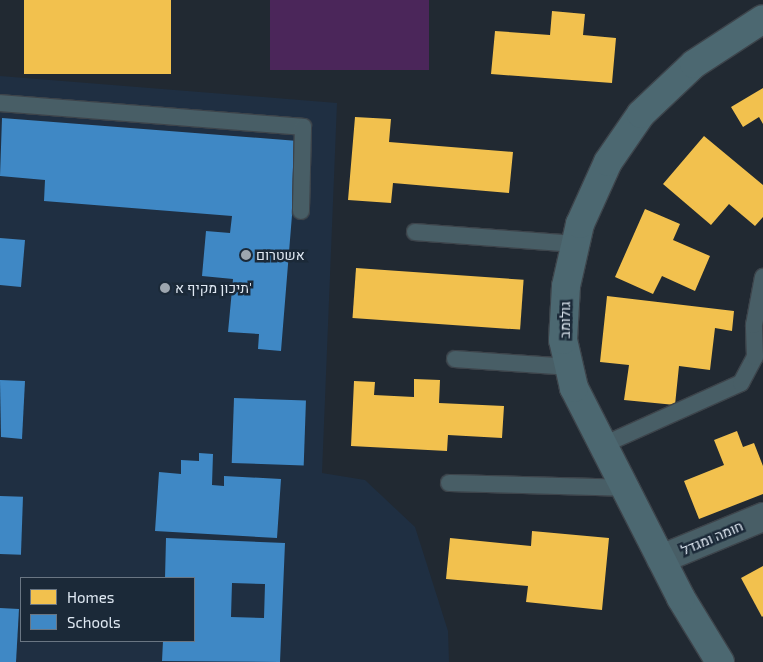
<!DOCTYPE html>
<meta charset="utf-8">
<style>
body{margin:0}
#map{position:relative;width:763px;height:662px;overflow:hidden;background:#212932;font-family:"Exo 2",Heebo,sans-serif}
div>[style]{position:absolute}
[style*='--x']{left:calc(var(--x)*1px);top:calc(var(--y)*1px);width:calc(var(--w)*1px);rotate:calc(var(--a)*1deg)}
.built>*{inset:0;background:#1f2f42}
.green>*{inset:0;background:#4b265a;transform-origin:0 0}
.homes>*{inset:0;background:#f2c14e;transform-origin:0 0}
.schools>*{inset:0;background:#3f88c5;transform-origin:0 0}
.roads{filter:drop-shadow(1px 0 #3d444b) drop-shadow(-1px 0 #3d444b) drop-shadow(0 1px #3d444b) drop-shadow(0 -1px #3d444b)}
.lane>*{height:16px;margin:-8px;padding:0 8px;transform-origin:8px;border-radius:8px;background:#485e66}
.street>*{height:28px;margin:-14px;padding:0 14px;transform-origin:14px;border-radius:14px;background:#485e66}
.secondary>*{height:28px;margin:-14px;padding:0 14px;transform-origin:14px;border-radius:14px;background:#4c6871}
.dots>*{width:14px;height:14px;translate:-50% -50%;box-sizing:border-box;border:2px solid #1b2938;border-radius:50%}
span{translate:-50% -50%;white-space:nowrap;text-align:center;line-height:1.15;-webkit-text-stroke:5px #1b2938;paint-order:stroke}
.poi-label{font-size:14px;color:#e0e9f3}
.left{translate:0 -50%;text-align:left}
.street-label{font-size:14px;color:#e0e9f3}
.legend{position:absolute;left:20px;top:577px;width:175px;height:65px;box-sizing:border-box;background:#1b2938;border:1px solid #6a7683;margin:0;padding:6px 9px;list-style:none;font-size:15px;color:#e0e9f3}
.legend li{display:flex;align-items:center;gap:10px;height:25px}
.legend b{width:25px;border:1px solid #6a7683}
</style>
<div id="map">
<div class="built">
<i style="clip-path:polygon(evenodd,0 76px,337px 103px,322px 473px,365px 480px,415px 527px,448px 631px,449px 662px,0 662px,0 76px,21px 578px,194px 578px,194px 641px,21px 641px,21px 578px)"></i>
</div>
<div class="green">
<i style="left:270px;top:0;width:159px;height:70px"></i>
</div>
<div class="homes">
<i style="left:24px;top:0;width:147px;height:74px"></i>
<i style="clip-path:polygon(552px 11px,585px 14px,583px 35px,616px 38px,612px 83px,491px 74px,495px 31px,550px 35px)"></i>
<i style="clip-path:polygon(763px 88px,763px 124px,759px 117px,743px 127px,731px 107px)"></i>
<i style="clip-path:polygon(355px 117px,391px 119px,389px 142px,513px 152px,509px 193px,393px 183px,391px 203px,348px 200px)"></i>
<i style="clip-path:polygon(704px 136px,763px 185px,763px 217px,755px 226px,729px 204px,711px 225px,663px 184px)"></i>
<i style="clip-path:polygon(645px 209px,680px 224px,673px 240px,710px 256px,695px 291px,662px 276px,653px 294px,615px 277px)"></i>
<i style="left:356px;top:268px;width:168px;height:50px;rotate:4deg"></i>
<i style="clip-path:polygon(607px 296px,734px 311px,732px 331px,715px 328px,710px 370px,679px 366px,675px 405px,624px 400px,629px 365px,600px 362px)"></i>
<i style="clip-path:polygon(414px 379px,440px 380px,439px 403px,504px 406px,502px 438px,448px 435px,447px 451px,351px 446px,354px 381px,375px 382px,374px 395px,414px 397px)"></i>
<i style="clip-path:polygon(737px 431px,743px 447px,754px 443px,763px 466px,763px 494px,699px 519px,684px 481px,724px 465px,714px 440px)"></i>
<i style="clip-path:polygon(532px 531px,609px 538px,602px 610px,526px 602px,528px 586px,446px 579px,450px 538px,531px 546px)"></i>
<i style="clip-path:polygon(763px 566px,763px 616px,762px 617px,741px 578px)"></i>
</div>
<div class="schools">
<i style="clip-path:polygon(2px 118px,298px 141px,281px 351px,258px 349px,259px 334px,228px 332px,233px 279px,202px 276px,206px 231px,230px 233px,232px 216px,44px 201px,45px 180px,0 176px)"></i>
<i style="clip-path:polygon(0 238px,25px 240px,21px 287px,0 285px)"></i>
<i style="clip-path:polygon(0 380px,25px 381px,22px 439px,1px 437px)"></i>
<i style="left:234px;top:398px;width:72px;height:65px;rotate:2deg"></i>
<i style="clip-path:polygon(199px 453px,213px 454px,212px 485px,224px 486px,224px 476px,281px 479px,277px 538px,155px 531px,159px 472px,181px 474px,181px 460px,199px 461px)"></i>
<i style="left:0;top:496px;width:23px;height:58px;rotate:2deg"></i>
<i style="clip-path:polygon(evenodd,166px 538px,285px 543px,280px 662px,162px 661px,163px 641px,194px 641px,194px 578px,165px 578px,166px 538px,232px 583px,265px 584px,264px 618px,231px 617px,232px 583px)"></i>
<i style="clip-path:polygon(0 608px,19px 609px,16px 662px,0 662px)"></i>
</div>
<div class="roads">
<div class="lane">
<i style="--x:0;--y:103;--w:304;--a:4.5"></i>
<i style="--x:303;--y:127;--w:84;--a:91.4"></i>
<i style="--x:415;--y:232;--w:160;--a:4.3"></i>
<i style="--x:455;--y:359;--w:115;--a:4"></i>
<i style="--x:603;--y:445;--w:151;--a:-24.2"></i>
<i style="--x:741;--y:383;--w:30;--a:-62"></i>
<i style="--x:755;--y:357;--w:32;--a:-92"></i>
<i style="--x:754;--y:325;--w:49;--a:-79.4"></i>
<i style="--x:449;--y:483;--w:175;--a:1.6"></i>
</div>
<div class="street">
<i style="--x:661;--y:559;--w:110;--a:-22.4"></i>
</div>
<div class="secondary">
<i style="--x:720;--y:662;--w:75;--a:-121.4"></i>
<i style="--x:681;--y:598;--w:236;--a:-117"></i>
<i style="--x:574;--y:388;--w:49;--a:-102.9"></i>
<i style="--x:563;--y:340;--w:54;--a:-86.8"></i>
<i style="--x:566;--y:286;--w:64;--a:-77.3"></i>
<i style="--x:580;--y:224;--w:68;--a:-65.7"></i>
<i style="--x:608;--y:162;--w:58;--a:-55.5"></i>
<i style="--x:641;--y:114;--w:73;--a:-43.3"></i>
<i style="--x:694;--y:64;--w:82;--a:-33.1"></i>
</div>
</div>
<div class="dots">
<i style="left:246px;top:255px;background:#9da6af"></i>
<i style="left:165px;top:288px;background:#9da6af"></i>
</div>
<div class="poi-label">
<span class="left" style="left:256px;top:255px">אשטרום</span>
<span class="left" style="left:175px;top:288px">תיכון מקיף א'</span>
</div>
<div class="street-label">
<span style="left:565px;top:320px;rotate:-89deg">גולומב</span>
<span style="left:712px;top:538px;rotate:-23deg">חומה ומגדל</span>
</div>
<ul class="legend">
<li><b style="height:14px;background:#f2c14e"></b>Homes</li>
<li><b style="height:14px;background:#3f88c5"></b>Schools</li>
</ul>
</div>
